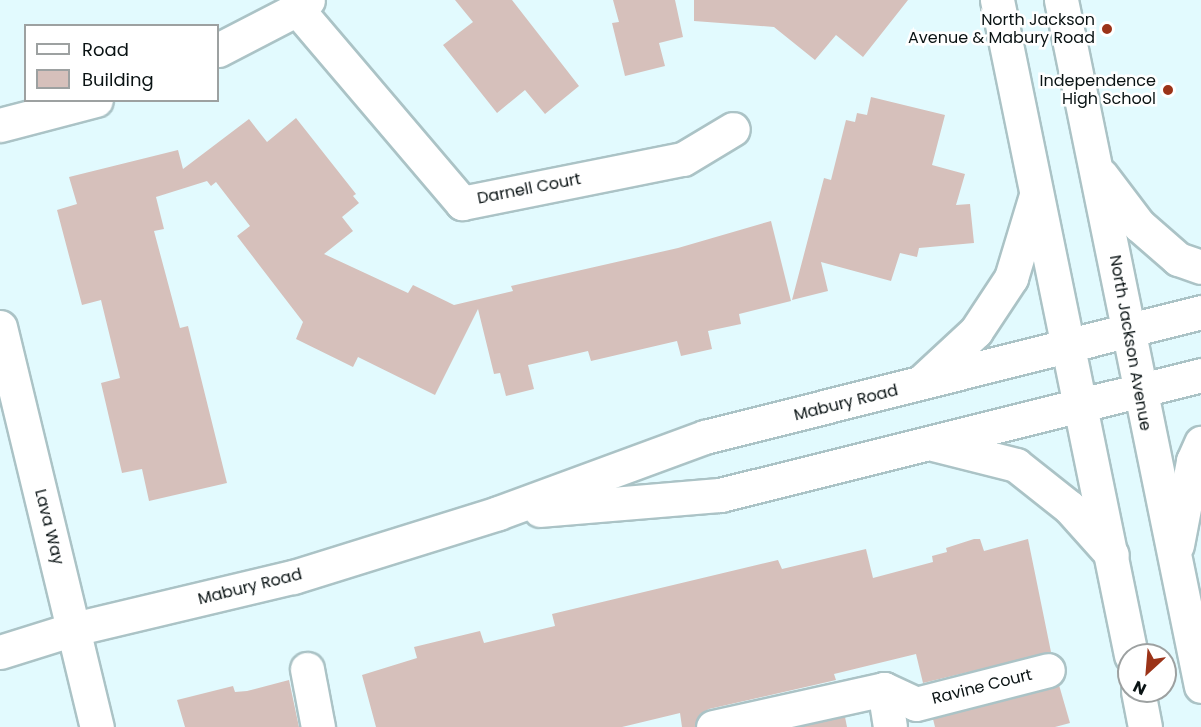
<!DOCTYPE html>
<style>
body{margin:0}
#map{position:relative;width:1201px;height:727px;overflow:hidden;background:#e2fafe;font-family:Poppins,sans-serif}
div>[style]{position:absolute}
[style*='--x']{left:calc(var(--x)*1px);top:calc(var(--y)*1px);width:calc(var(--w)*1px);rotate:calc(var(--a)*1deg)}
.building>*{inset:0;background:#d6c0bb}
.roads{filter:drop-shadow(2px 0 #abc3c6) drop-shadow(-2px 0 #abc3c6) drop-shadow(0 2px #abc3c6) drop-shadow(0 -2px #abc3c6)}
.minor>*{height:33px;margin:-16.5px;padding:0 16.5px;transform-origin:16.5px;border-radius:16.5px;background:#fff}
.major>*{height:33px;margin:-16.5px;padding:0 16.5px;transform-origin:16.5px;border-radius:16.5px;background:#fff}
.dots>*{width:16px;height:16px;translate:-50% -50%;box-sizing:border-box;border:3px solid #fff;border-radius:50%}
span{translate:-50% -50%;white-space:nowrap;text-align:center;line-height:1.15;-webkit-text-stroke:5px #fff;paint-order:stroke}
.poi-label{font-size:16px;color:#0a1314}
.right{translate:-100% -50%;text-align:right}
.street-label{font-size:16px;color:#0a1314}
.legend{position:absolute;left:24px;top:24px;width:195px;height:78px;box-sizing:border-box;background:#fff;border:2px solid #9da1a1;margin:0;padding:8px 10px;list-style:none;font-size:18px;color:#0a1314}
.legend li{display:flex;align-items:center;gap:12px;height:30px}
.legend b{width:30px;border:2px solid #9da1a1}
.north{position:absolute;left:1117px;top:643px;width:60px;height:60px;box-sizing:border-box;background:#fff;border:2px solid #9da1a1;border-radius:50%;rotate:206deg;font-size:16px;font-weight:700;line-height:24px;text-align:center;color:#0a1314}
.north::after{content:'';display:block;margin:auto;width:21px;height:27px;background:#9b3318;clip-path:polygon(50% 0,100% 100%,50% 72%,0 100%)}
</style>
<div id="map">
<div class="building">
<i style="clip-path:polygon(455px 0,512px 0,579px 86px,545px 114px,525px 90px,497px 113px,443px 45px,473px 22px)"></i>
<i style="clip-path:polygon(613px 0,675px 0,683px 37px,659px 43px,665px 66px,625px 76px,612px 23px,619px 22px)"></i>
<i style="clip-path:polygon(694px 0,908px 0,863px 57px,836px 35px,815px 60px,774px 27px,694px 21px)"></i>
<i style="clip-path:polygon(871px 97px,945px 115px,932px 165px,965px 174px,956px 205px,970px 204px,974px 243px,919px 248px,917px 257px,900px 253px,891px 281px,821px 262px,828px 291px,792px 300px,824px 178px,831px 180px,846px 120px,855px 122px,857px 113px,867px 115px)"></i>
<i style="clip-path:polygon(296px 118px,356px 194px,353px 196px,359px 203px,342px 217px,353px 231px,324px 254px,408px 293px,413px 285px,454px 305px,513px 291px,511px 286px,678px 248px,771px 221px,791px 301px,739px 314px,741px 324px,708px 331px,712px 349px,681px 356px,677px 341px,591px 361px,588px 351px,528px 365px,534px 389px,506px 396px,500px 373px,494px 374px,478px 309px,435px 395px,358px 357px,353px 367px,296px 339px,303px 322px,237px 236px,250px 226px,216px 182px,211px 186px,207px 181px,156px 197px,164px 229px,154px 231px,180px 328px,188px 326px,227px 483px,149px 501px,142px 469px,122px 473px,101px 383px,120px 378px,101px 300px,82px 305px,57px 210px,77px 204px,69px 177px,178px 150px,183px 169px,249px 119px,267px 142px)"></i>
<i style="clip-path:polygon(974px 539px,980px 539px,984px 551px,1028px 539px,1051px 652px,923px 683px,916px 654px,834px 674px,836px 680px,709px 709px,700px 714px,695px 727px,682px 727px,680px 713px,622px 727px,376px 727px,362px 675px,417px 658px,414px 647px,480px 631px,484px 643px,555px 626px,552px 614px,778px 560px,782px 569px,866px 549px,873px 578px,933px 562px,932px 556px,947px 552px,946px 548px)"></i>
<i style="clip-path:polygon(289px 680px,299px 727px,185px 727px,177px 700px,233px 686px,235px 692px,247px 691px)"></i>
<i style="clip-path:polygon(1059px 685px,1070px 723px,1055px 727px,935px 727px,933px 719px)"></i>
<i style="clip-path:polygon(845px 717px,847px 727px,799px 727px)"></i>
</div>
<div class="roads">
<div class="minor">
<i style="--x:297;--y:9;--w:255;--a:49.6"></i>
<i style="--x:462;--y:203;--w:225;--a:-11.3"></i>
<i style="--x:683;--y:159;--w:58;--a:-31"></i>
<i style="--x:218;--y:50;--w:89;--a:-27.4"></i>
<i style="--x:297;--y:9;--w:14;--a:-39"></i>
<i style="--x:0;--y:125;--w:99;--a:-14.6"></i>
<i style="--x:0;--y:327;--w:412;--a:76.4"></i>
<i style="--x:307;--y:669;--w:59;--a:79.3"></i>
<i style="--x:884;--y:689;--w:35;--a:25"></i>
<i style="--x:916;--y:704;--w:136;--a:-14.4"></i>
<i style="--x:884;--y:689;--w:38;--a:81"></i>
<i style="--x:713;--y:727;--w:175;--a:-12.5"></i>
</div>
<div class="major">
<i style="--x:997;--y:0;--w:669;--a:78.44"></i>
<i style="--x:1061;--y:0;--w:700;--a:78.47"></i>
<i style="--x:1101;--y:175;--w:63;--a:52.8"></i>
<i style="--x:1139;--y:225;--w:52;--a:41.1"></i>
<i style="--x:1178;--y:259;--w:24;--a:19"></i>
<i style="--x:921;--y:382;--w:75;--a:-42.8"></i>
<i style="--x:976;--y:331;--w:64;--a:-56.6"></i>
<i style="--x:1011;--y:278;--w:87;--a:-73.2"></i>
<i style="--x:933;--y:444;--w:86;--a:14.2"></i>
<i style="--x:1016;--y:465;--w:68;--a:38.4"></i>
<i style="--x:1069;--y:507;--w:64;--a:48.1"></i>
<i style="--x:540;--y:510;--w:181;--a:-4.8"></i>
<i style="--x:720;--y:495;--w:496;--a:-14"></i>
<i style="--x:1177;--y:545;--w:86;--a:-79.2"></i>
<i style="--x:1193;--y:461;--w:20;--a:-66"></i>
<i style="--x:0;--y:652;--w:77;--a:-17.3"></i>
<i style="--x:74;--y:629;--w:225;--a:-13.4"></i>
<i style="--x:293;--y:577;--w:215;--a:-17.3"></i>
<i style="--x:498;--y:513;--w:221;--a:-20.2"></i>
<i style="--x:705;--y:437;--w:512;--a:-14.14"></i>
<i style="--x:1138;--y:691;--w:37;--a:79"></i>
</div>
</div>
<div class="dots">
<i style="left:1107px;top:29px;background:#9b3318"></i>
<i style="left:1168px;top:90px;background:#9b3318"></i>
</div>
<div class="poi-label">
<span class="right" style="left:1095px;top:29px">North Jackson<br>Avenue &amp; Mabury Road</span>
<span class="right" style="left:1156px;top:90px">Independence<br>High School</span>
</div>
<div class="street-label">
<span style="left:529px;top:189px;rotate:-11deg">Darnell Court</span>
<span style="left:1130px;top:343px;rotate:80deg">North Jackson Avenue</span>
<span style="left:846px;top:403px;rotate:-14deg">Mabury Road</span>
<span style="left:49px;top:527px;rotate:76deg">Lava Way</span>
<span style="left:250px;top:587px;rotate:-14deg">Mabury Road</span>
<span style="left:982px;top:687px;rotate:-14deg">Ravine Court</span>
</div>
<ul class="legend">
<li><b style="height:8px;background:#fff"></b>Road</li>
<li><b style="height:16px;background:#d6c0bb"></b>Building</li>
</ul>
<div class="north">N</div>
</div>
